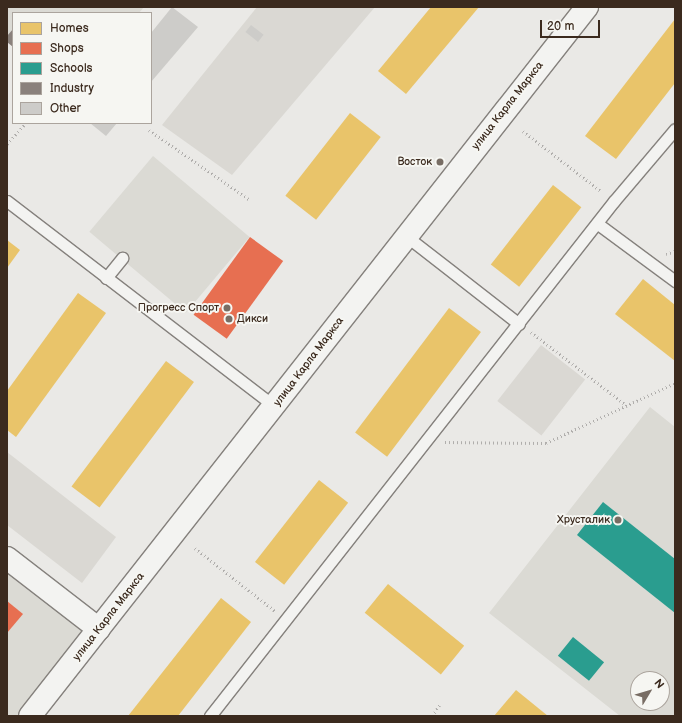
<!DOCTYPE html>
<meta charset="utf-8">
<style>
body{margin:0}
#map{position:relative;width:682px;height:723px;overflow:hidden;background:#eae9e6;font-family:"Balsamiq Sans",sans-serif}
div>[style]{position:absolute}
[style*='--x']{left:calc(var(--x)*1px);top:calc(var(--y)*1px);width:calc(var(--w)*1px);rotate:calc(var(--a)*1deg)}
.built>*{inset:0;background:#dbdad4;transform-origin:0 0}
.green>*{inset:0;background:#dad8d3;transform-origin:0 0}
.homes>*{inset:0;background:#e9c46a;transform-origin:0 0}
.shops>*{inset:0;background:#e76f51;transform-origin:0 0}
.schools>*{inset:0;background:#2a9d8f;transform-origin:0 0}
.industry>*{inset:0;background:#8a817c}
.building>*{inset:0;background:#cdccc9;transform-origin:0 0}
.path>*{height:2.5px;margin-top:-1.25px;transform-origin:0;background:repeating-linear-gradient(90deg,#b0aeac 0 1px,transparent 0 4px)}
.roads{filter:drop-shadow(1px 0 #85817d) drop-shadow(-1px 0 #85817d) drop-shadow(0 1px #85817d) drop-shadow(0 -1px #85817d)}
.service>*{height:11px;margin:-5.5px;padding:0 5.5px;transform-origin:5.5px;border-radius:5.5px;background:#f3f3f1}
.minor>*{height:22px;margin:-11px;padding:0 11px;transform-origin:11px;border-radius:11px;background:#f3f3f1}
.secondary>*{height:22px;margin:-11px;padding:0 11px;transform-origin:11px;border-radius:11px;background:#f3f3f1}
.dots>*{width:11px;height:11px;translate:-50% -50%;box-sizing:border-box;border:2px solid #f6f6f2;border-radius:50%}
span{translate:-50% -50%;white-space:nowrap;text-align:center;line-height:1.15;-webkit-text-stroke:4px #f6f6f2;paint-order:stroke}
.street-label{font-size:11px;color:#3b2a1e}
.poi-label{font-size:11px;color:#3b2a1e}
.right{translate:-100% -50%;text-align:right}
.left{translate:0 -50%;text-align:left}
.frame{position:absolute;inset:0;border:8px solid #3b2a1e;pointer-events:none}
.legend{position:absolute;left:12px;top:12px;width:140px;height:112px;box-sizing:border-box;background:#f6f6f2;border:1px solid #aba49d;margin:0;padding:5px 7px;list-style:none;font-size:12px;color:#3b2a1e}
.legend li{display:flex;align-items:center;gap:8px;height:20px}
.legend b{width:20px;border:1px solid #aba49d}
.north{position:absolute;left:630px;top:671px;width:40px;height:40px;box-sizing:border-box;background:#f6f6f2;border:1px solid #aba49d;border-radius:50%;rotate:52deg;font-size:11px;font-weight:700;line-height:16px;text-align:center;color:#3b2a1e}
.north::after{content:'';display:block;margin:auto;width:14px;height:18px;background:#786d64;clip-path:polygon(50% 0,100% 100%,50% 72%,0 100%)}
.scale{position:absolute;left:540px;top:20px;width:60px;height:18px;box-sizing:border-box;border:2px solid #3b2a1e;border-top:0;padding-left:5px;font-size:12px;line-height:14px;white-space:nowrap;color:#3b2a1e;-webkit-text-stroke:3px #f6f6f2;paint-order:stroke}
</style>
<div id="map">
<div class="built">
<i style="clip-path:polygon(7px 7px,144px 7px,139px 13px,13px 13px,13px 29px,7px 36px)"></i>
<i style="left:153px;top:156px;width:126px;height:99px;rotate:40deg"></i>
<i style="clip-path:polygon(evenodd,650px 407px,675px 427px,675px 716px,620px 716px,489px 613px,650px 407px,638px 679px,662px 679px,662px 703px,638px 703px,638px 679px)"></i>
<i style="clip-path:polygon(7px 567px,88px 631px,18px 716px,7px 716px)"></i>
</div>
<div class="green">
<i style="clip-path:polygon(257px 7px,375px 7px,232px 175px,162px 125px)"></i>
<i style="left:541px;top:345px;width:56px;height:71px;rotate:38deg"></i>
<i style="clip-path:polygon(7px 452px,116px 537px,82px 583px,7px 525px)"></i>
</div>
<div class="homes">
<i style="clip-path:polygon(431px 7px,479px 7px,406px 94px,378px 71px)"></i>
<i style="clip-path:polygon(675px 19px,675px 83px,616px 159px,585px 136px)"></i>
<i style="left:350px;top:113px;width:39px;height:105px;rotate:38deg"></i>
<i style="left:553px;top:185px;width:36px;height:101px;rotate:38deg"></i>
<i style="clip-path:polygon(7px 240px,20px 250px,7px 268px)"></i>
<i style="clip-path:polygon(643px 279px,675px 305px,675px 361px,615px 314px)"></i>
<i style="clip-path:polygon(78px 293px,106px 313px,16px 437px,7px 430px,7px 391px)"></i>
<i style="left:449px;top:308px;width:40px;height:156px;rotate:37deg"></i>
<i style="left:166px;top:361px;width:35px;height:157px;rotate:37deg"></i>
<i style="left:319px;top:480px;width:37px;height:104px;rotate:38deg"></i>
<i style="left:388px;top:584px;width:98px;height:37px;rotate:39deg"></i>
<i style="clip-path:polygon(221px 598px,251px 622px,178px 716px,128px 716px)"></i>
<i style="clip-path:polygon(516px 690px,548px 716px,494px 716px)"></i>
</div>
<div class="shops">
<i style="left:250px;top:237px;width:41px;height:96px;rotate:36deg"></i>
<i style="clip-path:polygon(7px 601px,23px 614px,7px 633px)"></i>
</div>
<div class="schools">
<i style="clip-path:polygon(603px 502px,675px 559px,675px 613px,577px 535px)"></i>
<i style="left:573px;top:637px;width:40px;height:24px;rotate:39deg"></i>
</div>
<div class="industry">
<i style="clip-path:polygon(13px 29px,13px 47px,7px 42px,7px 36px)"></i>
</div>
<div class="building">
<i style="clip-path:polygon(172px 7px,198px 27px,151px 82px,151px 33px)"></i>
<i style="left:251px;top:25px;width:16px;height:9px;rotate:38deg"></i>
<i style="clip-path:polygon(90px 123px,117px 123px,106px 136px)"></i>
</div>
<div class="path">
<i style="--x:149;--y:130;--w:123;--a:34.7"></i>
<i style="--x:523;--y:131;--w:98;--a:37.6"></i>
<i style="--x:7;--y:144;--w:28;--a:-48"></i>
<i style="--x:666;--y:254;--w:9;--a:-18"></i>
<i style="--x:531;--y:332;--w:118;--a:37.5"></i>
<i style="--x:445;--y:442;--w:101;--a:0.6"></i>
<i style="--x:546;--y:443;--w:142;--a:-24.9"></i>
<i style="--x:195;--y:548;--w:102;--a:38.2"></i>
<i style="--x:432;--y:716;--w:14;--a:-56"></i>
</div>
<div class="roads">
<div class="service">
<i style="--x:7;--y:201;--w:338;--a:37.5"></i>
<i style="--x:598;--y:224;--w:96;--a:36.5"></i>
<i style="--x:406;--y:236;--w:143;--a:37.9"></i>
<i style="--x:106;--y:278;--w:26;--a:-51"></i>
<i style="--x:210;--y:716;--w:655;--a:-51.89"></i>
<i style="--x:614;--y:201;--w:94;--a:-49.7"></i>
</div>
<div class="minor">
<i style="--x:7;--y:558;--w:116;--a:37.7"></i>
</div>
<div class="secondary">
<i style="--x:30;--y:716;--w:902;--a:-51.85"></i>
</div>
</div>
<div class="dots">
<i style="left:440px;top:162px;background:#786d64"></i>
<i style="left:227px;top:308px;background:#786d64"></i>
<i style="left:229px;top:319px;background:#786d64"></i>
<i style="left:618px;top:520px;background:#786d64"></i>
</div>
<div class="street-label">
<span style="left:508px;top:106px;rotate:-52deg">улица Карла Маркса</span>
<span style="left:309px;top:362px;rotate:-53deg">улица Карла Маркса</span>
<span style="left:109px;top:617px;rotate:-52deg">улица Карла Маркса</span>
</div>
<div class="poi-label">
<span class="right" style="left:432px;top:162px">Восток</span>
<span class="right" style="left:219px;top:308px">Прогресс Спорт</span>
<span class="left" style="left:237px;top:319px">Дикси</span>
<span class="right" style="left:610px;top:520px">Хрусталик</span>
</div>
<div class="frame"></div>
<ul class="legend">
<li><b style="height:11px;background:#e9c46a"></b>Homes</li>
<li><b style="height:11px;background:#e76f51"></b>Shops</li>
<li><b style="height:11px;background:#2a9d8f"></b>Schools</li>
<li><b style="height:11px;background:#8a817c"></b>Industry</li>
<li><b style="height:11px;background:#cdccc9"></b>Other</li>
</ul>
<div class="north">N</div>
<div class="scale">20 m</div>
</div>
